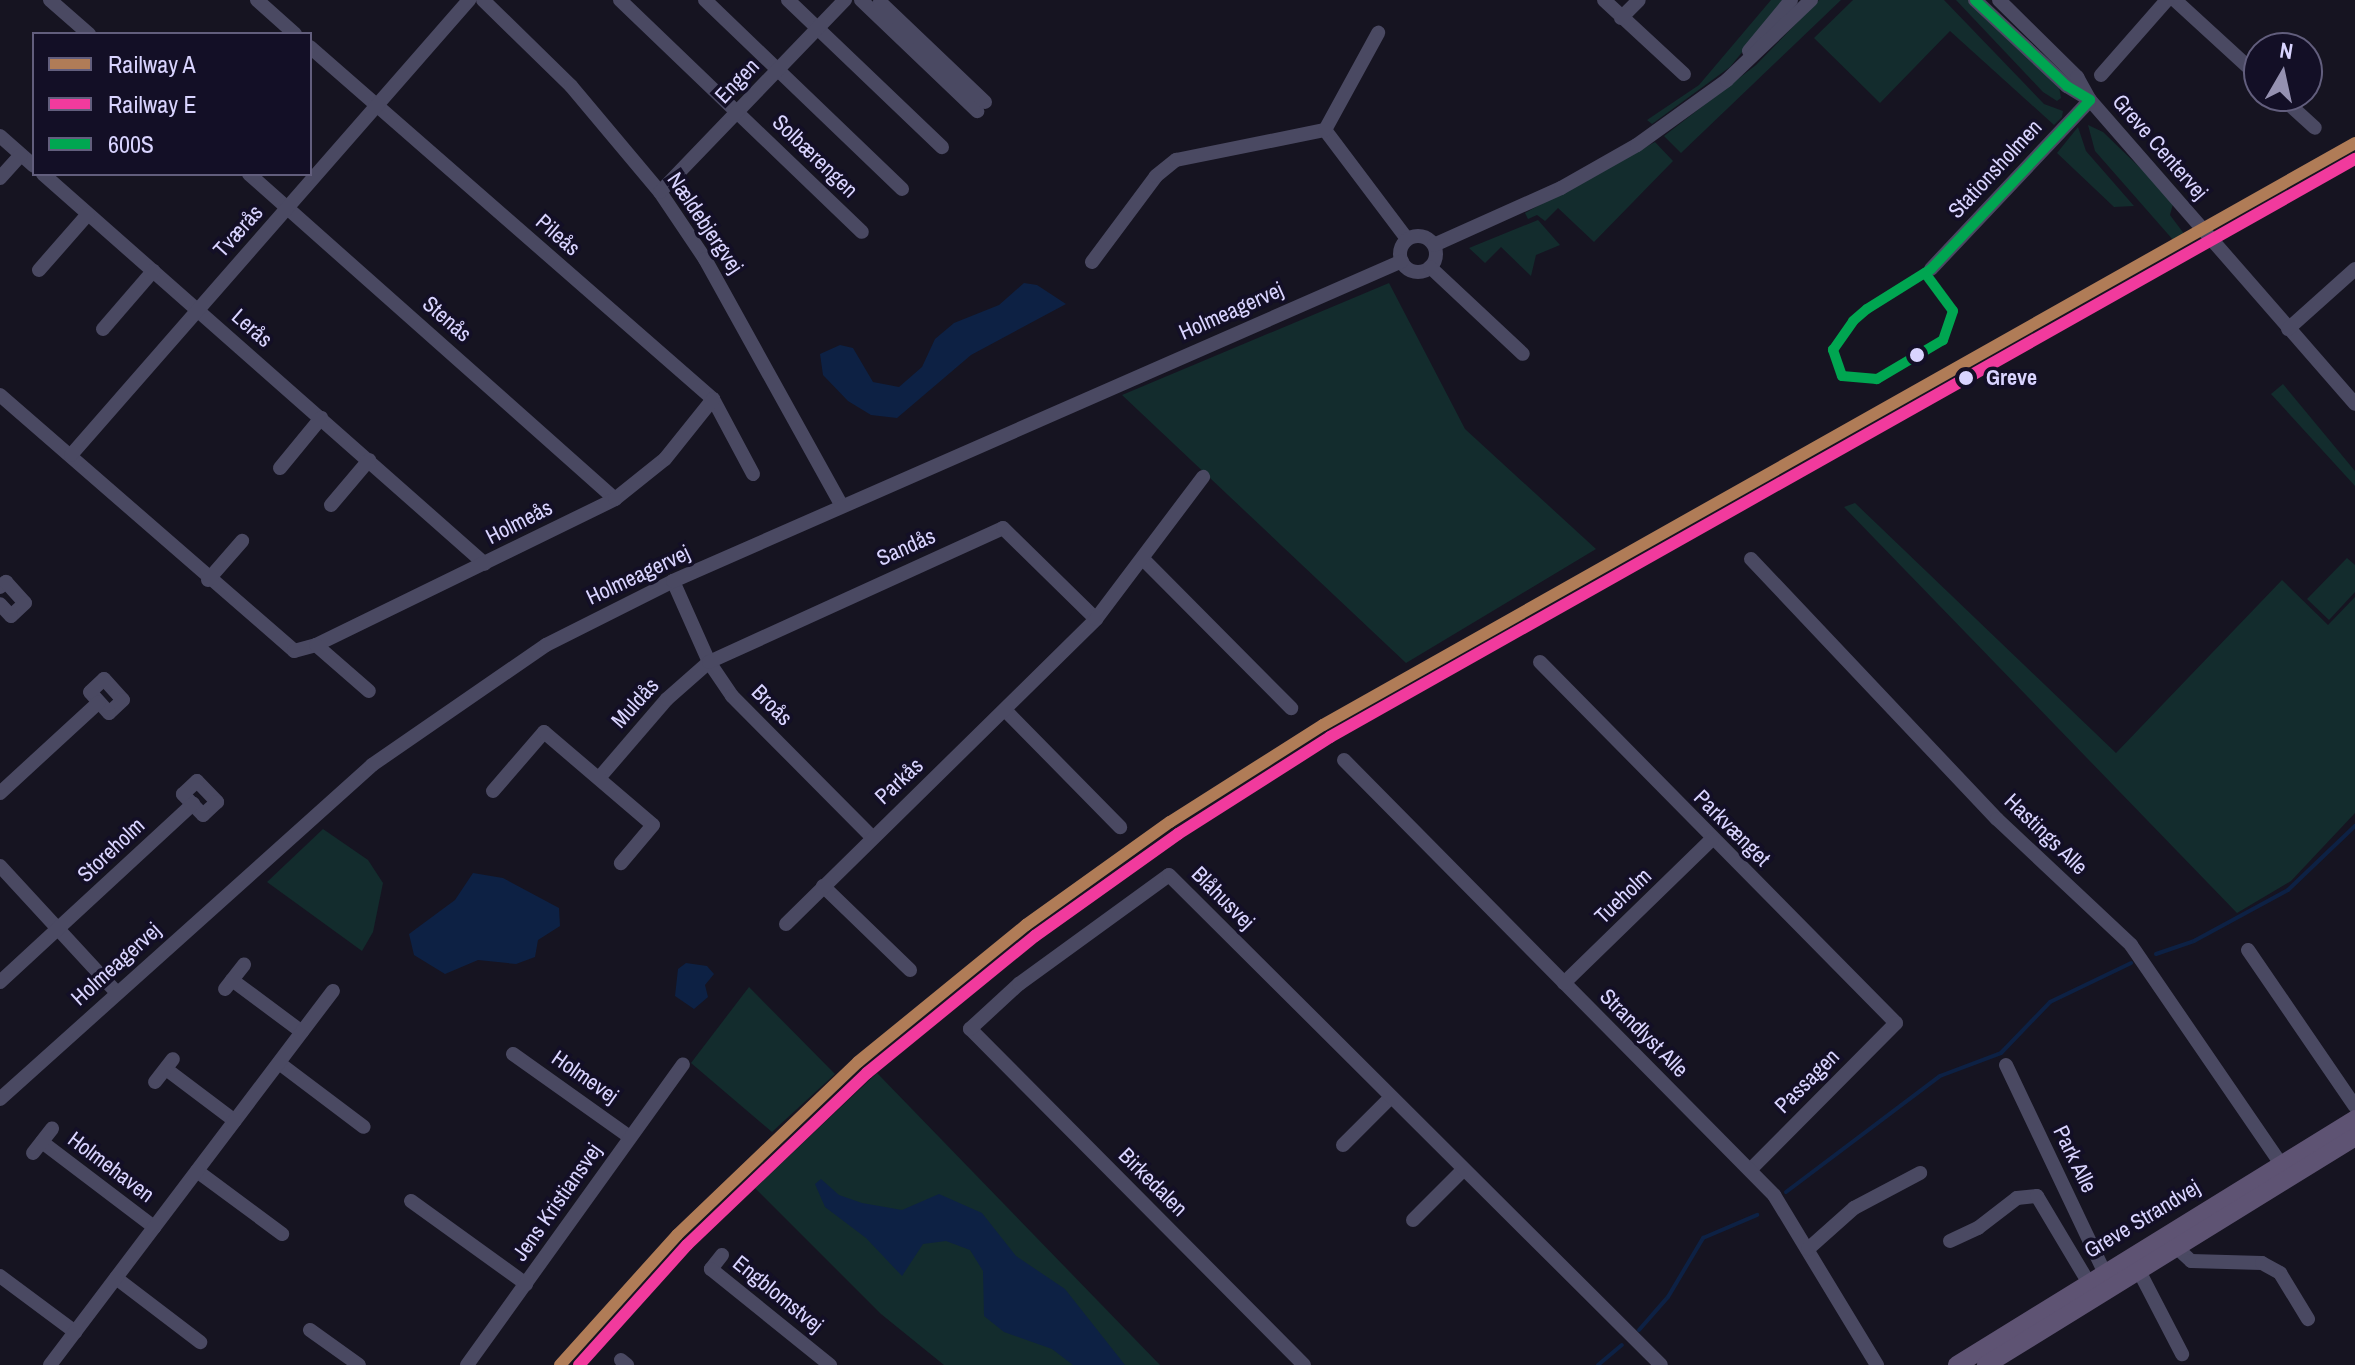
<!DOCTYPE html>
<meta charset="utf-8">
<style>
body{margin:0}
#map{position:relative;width:2355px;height:1365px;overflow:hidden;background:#161421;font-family:"Archivo Narrow",sans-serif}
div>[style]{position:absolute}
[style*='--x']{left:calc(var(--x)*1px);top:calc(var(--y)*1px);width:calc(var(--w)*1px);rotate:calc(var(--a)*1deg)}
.green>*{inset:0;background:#132c2d}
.water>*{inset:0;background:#0d2144}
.stream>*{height:4px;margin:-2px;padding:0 2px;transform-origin:2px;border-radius:2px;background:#0d2144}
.minor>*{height:14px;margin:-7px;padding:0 7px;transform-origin:7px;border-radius:7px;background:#4a4962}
.minor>.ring{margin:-7px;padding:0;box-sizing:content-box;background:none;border:14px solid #4a4962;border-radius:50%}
.major>*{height:18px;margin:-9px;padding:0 9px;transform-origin:9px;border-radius:9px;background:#5e5373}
.bus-1>*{height:10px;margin:-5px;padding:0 5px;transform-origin:5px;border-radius:5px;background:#00a651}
.rail-1>*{height:12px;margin:-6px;padding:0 6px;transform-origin:6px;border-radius:6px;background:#b07c57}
.rail-2>*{height:12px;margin:-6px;padding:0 6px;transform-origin:6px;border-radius:6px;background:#f13a9d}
.dots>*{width:22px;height:22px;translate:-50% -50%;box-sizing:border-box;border:4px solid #130f26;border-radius:50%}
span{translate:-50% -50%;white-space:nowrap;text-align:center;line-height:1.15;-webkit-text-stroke:7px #130f26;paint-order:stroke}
.street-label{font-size:22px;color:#d9d4ff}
.stop-label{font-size:22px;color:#d9d4ff;font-weight:700}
.left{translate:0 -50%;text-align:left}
.legend{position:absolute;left:32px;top:32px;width:280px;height:144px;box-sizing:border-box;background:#130f26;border:2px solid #625e7d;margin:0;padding:10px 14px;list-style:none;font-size:24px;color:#d9d4ff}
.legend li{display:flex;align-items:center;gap:16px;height:40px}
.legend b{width:40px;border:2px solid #625e7d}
.north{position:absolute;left:2243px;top:32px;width:80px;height:80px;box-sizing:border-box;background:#130f26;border:2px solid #625e7d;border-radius:50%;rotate:9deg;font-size:22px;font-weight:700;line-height:32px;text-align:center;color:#d9d4ff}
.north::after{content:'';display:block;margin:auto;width:28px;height:36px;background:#9591b1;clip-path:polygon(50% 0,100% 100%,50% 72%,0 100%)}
</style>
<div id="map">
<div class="green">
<i style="clip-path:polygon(1771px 0,1785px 0,1730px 67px,1652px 124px,1647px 120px,1699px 85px)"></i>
<i style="clip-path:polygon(1819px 0,1841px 0,1681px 153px,1664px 136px,1756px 65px)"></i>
<i style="clip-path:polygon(1853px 0,1944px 0,2044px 104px,2063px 111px,2062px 117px,2054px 125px,1950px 31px,1880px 103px,1814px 38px)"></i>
<i style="clip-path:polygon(1956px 0,1969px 0,2058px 81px,2061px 98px,2057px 101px,2043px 92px)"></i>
<i style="clip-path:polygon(2088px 125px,2103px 132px,2160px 187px,2173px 204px,2170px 215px,2185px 235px,2174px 241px,2095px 151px)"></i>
<i style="clip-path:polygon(2078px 127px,2086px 151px,2134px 206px,2114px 207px,2057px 153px)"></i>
<i style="clip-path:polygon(1655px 142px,1673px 161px,1594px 242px,1558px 208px,1545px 221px,1537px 215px,1528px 219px,1525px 213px)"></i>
<i style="clip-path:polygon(1538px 220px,1560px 245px,1536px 255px,1531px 276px,1501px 247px,1485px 263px,1469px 248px)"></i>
<i style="clip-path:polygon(1389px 283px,1465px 429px,1596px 549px,1406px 663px,1122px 395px)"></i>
<i style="clip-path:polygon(2283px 384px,2355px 471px,2355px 486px,2271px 394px)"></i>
<i style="clip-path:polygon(1855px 503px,2116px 753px,2282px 580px,2328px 625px,2355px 597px,2355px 813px,2291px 881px,2237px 913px,1844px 507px)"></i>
<i style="clip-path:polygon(2347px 558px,2355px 565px,2355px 592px,2329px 620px,2307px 599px)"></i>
<i style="clip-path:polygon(323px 829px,368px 860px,383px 883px,373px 932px,362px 951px,267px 882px)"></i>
<i style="clip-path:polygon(749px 987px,835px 1074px,772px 1132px,691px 1063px)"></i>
<i style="clip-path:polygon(877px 1073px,1160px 1365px,944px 1365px,881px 1314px,755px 1188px)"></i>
</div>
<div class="water">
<i style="clip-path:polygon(1024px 283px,1037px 285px,1066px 304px,971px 355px,897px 418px,871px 415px,848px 401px,823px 375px,820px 354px,840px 345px,853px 348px,873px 382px,899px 387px,922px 367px,935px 339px,954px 323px,999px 305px)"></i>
<i style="clip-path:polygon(473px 873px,503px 878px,559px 908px,560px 926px,538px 940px,535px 957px,516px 964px,478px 960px,445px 974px,414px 955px,409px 934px,455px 900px)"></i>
<i style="clip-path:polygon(686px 963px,707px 966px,714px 974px,705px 985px,708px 997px,694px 1009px,675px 996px,678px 969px)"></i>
<i style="clip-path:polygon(821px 1179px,839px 1195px,862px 1203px,902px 1210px,939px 1194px,982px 1213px,1016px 1256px,1065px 1289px,1125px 1365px,1073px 1365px,1052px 1349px,1004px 1332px,984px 1316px,983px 1271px,970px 1250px,946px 1241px,923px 1244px,902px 1276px,866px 1238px,825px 1207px,815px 1184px)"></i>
</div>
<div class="stream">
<i style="--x:2156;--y:954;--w:40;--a:-18.9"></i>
<i style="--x:2194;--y:941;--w:107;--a:-28.5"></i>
<i style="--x:2288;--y:890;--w:93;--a:-43.7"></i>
<i style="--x:1786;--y:1192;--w:193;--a:-37"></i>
<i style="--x:1940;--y:1076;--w:65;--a:-20.7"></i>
<i style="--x:2001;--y:1053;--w:71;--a:-46.1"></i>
<i style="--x:2050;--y:1002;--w:90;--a:-25.7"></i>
<i style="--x:1639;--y:1330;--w:44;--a:-48.7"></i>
<i style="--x:1668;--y:1297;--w:69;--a:-59.3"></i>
<i style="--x:1703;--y:1238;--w:59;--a:-23.1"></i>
<i style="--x:1598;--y:1365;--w:31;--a:-40"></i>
</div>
<div class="minor">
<i style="--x:50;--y:0;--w:52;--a:41.1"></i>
<i style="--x:257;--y:0;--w:51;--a:41.8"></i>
<i style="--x:483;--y:0;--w:123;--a:44.3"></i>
<i style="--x:571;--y:86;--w:138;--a:50"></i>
<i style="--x:660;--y:192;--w:81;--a:56.1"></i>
<i style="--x:705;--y:259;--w:282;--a:61"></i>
<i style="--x:620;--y:0;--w:335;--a:43.8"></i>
<i style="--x:705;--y:0;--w:273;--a:43.8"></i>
<i style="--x:788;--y:0;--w:213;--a:43.7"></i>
<i style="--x:861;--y:0;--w:161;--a:43.7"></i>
<i style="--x:1604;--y:0;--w:109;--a:42.8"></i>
<i style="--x:1975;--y:0;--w:126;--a:43.1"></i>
<i style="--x:2067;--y:86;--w:26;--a:31"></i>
<i style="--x:1999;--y:0;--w:110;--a:44.6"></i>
<i style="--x:2077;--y:77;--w:26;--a:61"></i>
<i style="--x:2090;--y:100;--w:403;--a:48.9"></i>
<i style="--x:2175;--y:0;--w:114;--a:42.5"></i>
<i style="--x:880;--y:2;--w:145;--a:43.6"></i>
<i style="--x:1621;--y:18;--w:25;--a:-45"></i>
<i style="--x:310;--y:47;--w:535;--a:41.14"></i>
<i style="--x:713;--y:399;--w:85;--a:61.9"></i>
<i style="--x:1749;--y:51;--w:66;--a:-50.5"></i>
<i style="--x:2101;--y:75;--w:100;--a:-48.7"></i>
<i style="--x:2280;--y:96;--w:47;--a:42.4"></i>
<i style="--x:1325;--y:130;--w:136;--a:53"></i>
<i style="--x:0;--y:136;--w:45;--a:41.4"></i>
<i style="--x:43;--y:174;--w:589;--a:41.42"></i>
<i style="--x:249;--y:174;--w:489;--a:41.6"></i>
<i style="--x:0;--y:178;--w:31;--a:-48"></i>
<i style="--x:660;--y:192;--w:267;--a:-46.1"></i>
<i class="ring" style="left:1400px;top:236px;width:22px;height:22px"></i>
<i style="--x:1434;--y:245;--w:139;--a:-24.2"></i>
<i style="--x:1561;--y:188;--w:87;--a:-29.5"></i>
<i style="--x:1637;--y:145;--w:111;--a:-35.8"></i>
<i style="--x:1727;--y:80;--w:116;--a:-43.6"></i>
<i style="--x:1092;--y:262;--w:107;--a:-53.3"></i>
<i style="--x:1156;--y:176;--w:26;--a:-39"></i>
<i style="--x:1176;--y:160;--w:152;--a:-11.4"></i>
<i style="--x:1325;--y:130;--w:111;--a:-61.3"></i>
<i style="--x:1430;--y:267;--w:127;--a:43.1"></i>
<i style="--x:1931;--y:269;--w:232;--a:-46.7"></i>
<i style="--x:39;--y:270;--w:74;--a:-48.8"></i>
<i style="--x:103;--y:329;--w:77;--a:-49.2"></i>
<i style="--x:2288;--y:329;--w:90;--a:-41.8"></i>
<i style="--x:0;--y:395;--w:390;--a:41"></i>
<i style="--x:294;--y:651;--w:23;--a:-15"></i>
<i style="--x:316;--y:645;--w:333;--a:-26"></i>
<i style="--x:615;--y:499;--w:64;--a:-38.7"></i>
<i style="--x:665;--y:459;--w:77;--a:-51.3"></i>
<i style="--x:71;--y:455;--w:605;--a:-48.82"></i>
<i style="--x:280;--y:468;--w:65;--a:-50.6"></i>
<i style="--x:331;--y:505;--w:59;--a:-49.8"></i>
<i style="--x:1751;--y:559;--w:358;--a:46.6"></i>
<i style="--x:1997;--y:819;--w:184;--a:43.2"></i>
<i style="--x:2131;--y:945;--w:265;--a:55.6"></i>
<i style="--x:1144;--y:560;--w:209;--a:45.2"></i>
<i style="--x:208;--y:580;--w:52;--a:-48.9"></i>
<i style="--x:673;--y:581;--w:89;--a:66"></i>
<i style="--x:709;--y:662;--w:41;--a:55.9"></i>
<i style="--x:732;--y:696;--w:199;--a:45.2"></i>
<i style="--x:0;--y:587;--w:8;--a:-40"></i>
<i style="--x:6;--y:582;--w:28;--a:48"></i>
<i style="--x:25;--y:603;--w:19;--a:137"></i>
<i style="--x:11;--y:616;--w:16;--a:-133"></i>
<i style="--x:316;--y:645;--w:70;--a:41"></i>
<i style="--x:1540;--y:662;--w:507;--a:45.4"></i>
<i style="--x:1896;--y:1023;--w:207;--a:134.8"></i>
<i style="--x:104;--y:679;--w:28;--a:48"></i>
<i style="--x:123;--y:700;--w:19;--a:137"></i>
<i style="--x:109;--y:713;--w:28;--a:-132"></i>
<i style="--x:90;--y:692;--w:19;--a:-43"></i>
<i style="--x:1006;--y:711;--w:163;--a:45.5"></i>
<i style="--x:1344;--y:760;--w:612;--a:45.33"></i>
<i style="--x:1774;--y:1195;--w:199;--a:58.8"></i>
<i style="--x:599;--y:778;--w:104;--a:-49.3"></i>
<i style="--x:667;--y:699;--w:56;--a:-41.4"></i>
<i style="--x:709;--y:662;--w:323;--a:-24.5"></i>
<i style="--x:1003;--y:528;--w:130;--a:44.4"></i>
<i style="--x:197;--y:781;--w:29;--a:46"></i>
<i style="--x:217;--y:802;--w:19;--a:137"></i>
<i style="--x:203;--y:815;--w:29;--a:-134"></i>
<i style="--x:183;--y:794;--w:19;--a:-43"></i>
<i style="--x:493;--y:791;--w:78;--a:-49.2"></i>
<i style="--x:544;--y:732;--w:143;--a:40.5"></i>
<i style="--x:653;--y:825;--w:50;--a:130.1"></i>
<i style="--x:0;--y:793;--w:134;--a:-42.6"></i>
<i style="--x:0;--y:866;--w:173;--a:47.3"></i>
<i style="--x:823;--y:886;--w:121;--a:44"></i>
<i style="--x:786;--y:924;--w:435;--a:-44.5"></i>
<i style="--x:1096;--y:619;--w:178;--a:-53"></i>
<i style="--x:2248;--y:950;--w:189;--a:55.6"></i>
<i style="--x:232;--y:980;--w:87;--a:36.6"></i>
<i style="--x:0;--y:982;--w:263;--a:-42.7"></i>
<i style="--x:1564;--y:983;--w:206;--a:-44.2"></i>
<i style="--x:225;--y:989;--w:31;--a:-52"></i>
<i style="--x:513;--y:1054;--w:143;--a:35.4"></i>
<i style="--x:279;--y:1063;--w:106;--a:37"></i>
<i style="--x:2006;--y:1065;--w:228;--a:64.6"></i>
<i style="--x:166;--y:1069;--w:86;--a:37"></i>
<i style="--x:155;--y:1082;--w:29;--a:-52"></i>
<i style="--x:0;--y:1099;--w:500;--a:-41.9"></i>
<i style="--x:372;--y:765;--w:211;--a:-34.6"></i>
<i style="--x:546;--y:645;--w:142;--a:-26.7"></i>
<i style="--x:673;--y:581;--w:796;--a:-23.7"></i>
<i style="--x:42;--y:1142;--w:141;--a:37.2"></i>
<i style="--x:1343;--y:1145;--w:66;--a:-45"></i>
<i style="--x:33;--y:1153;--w:31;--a:-52"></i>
<i style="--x:197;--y:1171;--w:106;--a:36.5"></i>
<i style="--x:411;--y:1201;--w:142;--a:35.8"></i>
<i style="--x:1413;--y:1220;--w:71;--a:-45"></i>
<i style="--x:1950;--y:1241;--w:31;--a:-25"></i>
<i style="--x:1978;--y:1228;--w:49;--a:-37.6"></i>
<i style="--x:2017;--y:1198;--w:20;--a:-6"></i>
<i style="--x:2037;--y:1196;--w:98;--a:59.2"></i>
<i style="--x:2175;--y:1246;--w:22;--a:43"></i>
<i style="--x:2191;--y:1261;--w:71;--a:1.6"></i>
<i style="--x:2262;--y:1263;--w:21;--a:29"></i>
<i style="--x:2280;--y:1273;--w:54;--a:58.7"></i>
<i style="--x:1808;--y:1249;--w:62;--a:-41.7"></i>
<i style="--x:1854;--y:1208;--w:75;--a:-27.9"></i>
<i style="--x:722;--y:1255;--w:18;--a:128"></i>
<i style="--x:711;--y:1269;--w:153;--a:38.9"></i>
<i style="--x:2138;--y:1269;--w:96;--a:62.6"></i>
<i style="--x:0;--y:1276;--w:94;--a:36.7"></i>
<i style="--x:116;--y:1278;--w:106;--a:37.3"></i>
<i style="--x:310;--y:1330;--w:60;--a:35.5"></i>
<i style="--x:621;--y:1360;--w:8;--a:40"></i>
<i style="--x:50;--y:1365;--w:469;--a:-52.9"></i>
<i style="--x:467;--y:1365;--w:370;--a:-54.3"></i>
<i style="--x:1304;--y:1365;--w:474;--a:-134.8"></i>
<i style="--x:970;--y:1029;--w:67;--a:-42.6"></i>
<i style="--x:1019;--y:984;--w:185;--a:-36"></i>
<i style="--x:1169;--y:875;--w:694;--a:44.88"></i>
</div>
<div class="major">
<i style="--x:1957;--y:1365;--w:468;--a:-31.7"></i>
<i style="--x:1986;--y:1365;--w:434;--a:-31.7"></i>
</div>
<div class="bus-1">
<i style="--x:1975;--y:0;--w:126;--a:43.1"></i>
<i style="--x:2067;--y:86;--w:27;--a:31"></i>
<i style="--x:1925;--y:273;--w:47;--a:53.6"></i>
<i style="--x:1953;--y:311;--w:31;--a:109"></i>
<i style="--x:1943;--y:340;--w:77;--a:149.4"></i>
<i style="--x:1877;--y:379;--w:35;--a:-175"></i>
<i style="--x:1842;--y:376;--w:28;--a:-109"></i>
<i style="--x:1833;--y:350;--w:35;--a:-55"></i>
<i style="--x:1853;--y:321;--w:18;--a:-41"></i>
<i style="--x:1867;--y:309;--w:75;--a:-32"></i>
<i style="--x:1931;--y:269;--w:232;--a:-46.7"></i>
</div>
<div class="rail-1">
<i style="--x:560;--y:1365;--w:175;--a:-48"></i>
<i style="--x:677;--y:1235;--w:250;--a:-43.7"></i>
<i style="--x:858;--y:1062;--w:217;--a:-39.2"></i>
<i style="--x:1026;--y:925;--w:177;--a:-35.6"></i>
<i style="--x:1170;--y:822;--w:181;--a:-32.4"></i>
<i style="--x:1323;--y:725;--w:1185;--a:-29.42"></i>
</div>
<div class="rail-2">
<i style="--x:579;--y:1365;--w:161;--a:-48"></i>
<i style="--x:687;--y:1245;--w:249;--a:-43.7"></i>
<i style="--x:867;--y:1073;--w:217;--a:-39.2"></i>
<i style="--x:1035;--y:936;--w:176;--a:-35.5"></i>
<i style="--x:1178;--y:834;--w:180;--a:-32.5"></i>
<i style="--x:1330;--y:737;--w:1177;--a:-29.42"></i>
</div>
<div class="dots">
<i style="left:1917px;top:355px;background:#d9d4ff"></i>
<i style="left:1966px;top:378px;background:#d9d4ff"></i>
</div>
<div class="street-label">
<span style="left:737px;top:81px;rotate:-46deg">Engen</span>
<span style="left:2160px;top:147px;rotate:49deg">Greve Centervej</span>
<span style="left:815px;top:156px;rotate:44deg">Solbærengen</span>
<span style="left:1995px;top:169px;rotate:-47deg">Stationsholmen</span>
<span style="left:705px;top:223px;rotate:56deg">Nældebjergvej</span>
<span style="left:238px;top:231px;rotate:-48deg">Tværås</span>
<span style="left:558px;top:235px;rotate:41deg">Pileås</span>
<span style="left:1231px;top:311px;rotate:-24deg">Holmeagervej</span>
<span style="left:447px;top:319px;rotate:41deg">Stenås</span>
<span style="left:252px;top:328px;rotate:41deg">Lerås</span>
<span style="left:519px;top:522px;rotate:-27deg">Holmeås</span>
<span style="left:906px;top:547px;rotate:-24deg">Sandås</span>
<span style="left:638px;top:575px;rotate:-25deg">Holmeagervej</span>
<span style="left:635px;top:703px;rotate:-48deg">Muldås</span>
<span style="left:772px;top:705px;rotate:45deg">Broås</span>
<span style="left:899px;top:781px;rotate:-43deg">Parkås</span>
<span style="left:1732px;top:828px;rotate:45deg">Parkvænget</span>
<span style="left:2046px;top:834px;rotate:44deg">Hastings Alle</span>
<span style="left:111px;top:850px;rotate:-43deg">Storeholm</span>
<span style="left:1623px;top:896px;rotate:-44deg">Tueholm</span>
<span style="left:1223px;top:898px;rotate:45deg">Blåhusvej</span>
<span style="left:116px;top:964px;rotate:-42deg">Holmeagervej</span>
<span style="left:1644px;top:1033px;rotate:45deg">Strandlyst Alle</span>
<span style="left:585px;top:1077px;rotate:35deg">Holmevej</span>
<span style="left:1807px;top:1081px;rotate:-45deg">Passagen</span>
<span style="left:2075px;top:1159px;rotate:64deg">Park Alle</span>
<span style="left:111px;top:1167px;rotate:37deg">Holmehaven</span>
<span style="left:1153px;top:1182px;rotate:45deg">Birkedalen</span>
<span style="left:557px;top:1202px;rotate:-55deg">Jens Kristiansvej</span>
<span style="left:2142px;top:1219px;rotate:-31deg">Greve Strandvej</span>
<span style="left:778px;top:1294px;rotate:39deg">Engblomstvej</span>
</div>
<div class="stop-label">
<span class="left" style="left:1986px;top:378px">Greve</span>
</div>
<ul class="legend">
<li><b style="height:10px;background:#b07c57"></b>Railway A</li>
<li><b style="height:10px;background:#f13a9d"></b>Railway E</li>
<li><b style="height:10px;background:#00a651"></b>600S</li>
</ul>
<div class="north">N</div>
</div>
